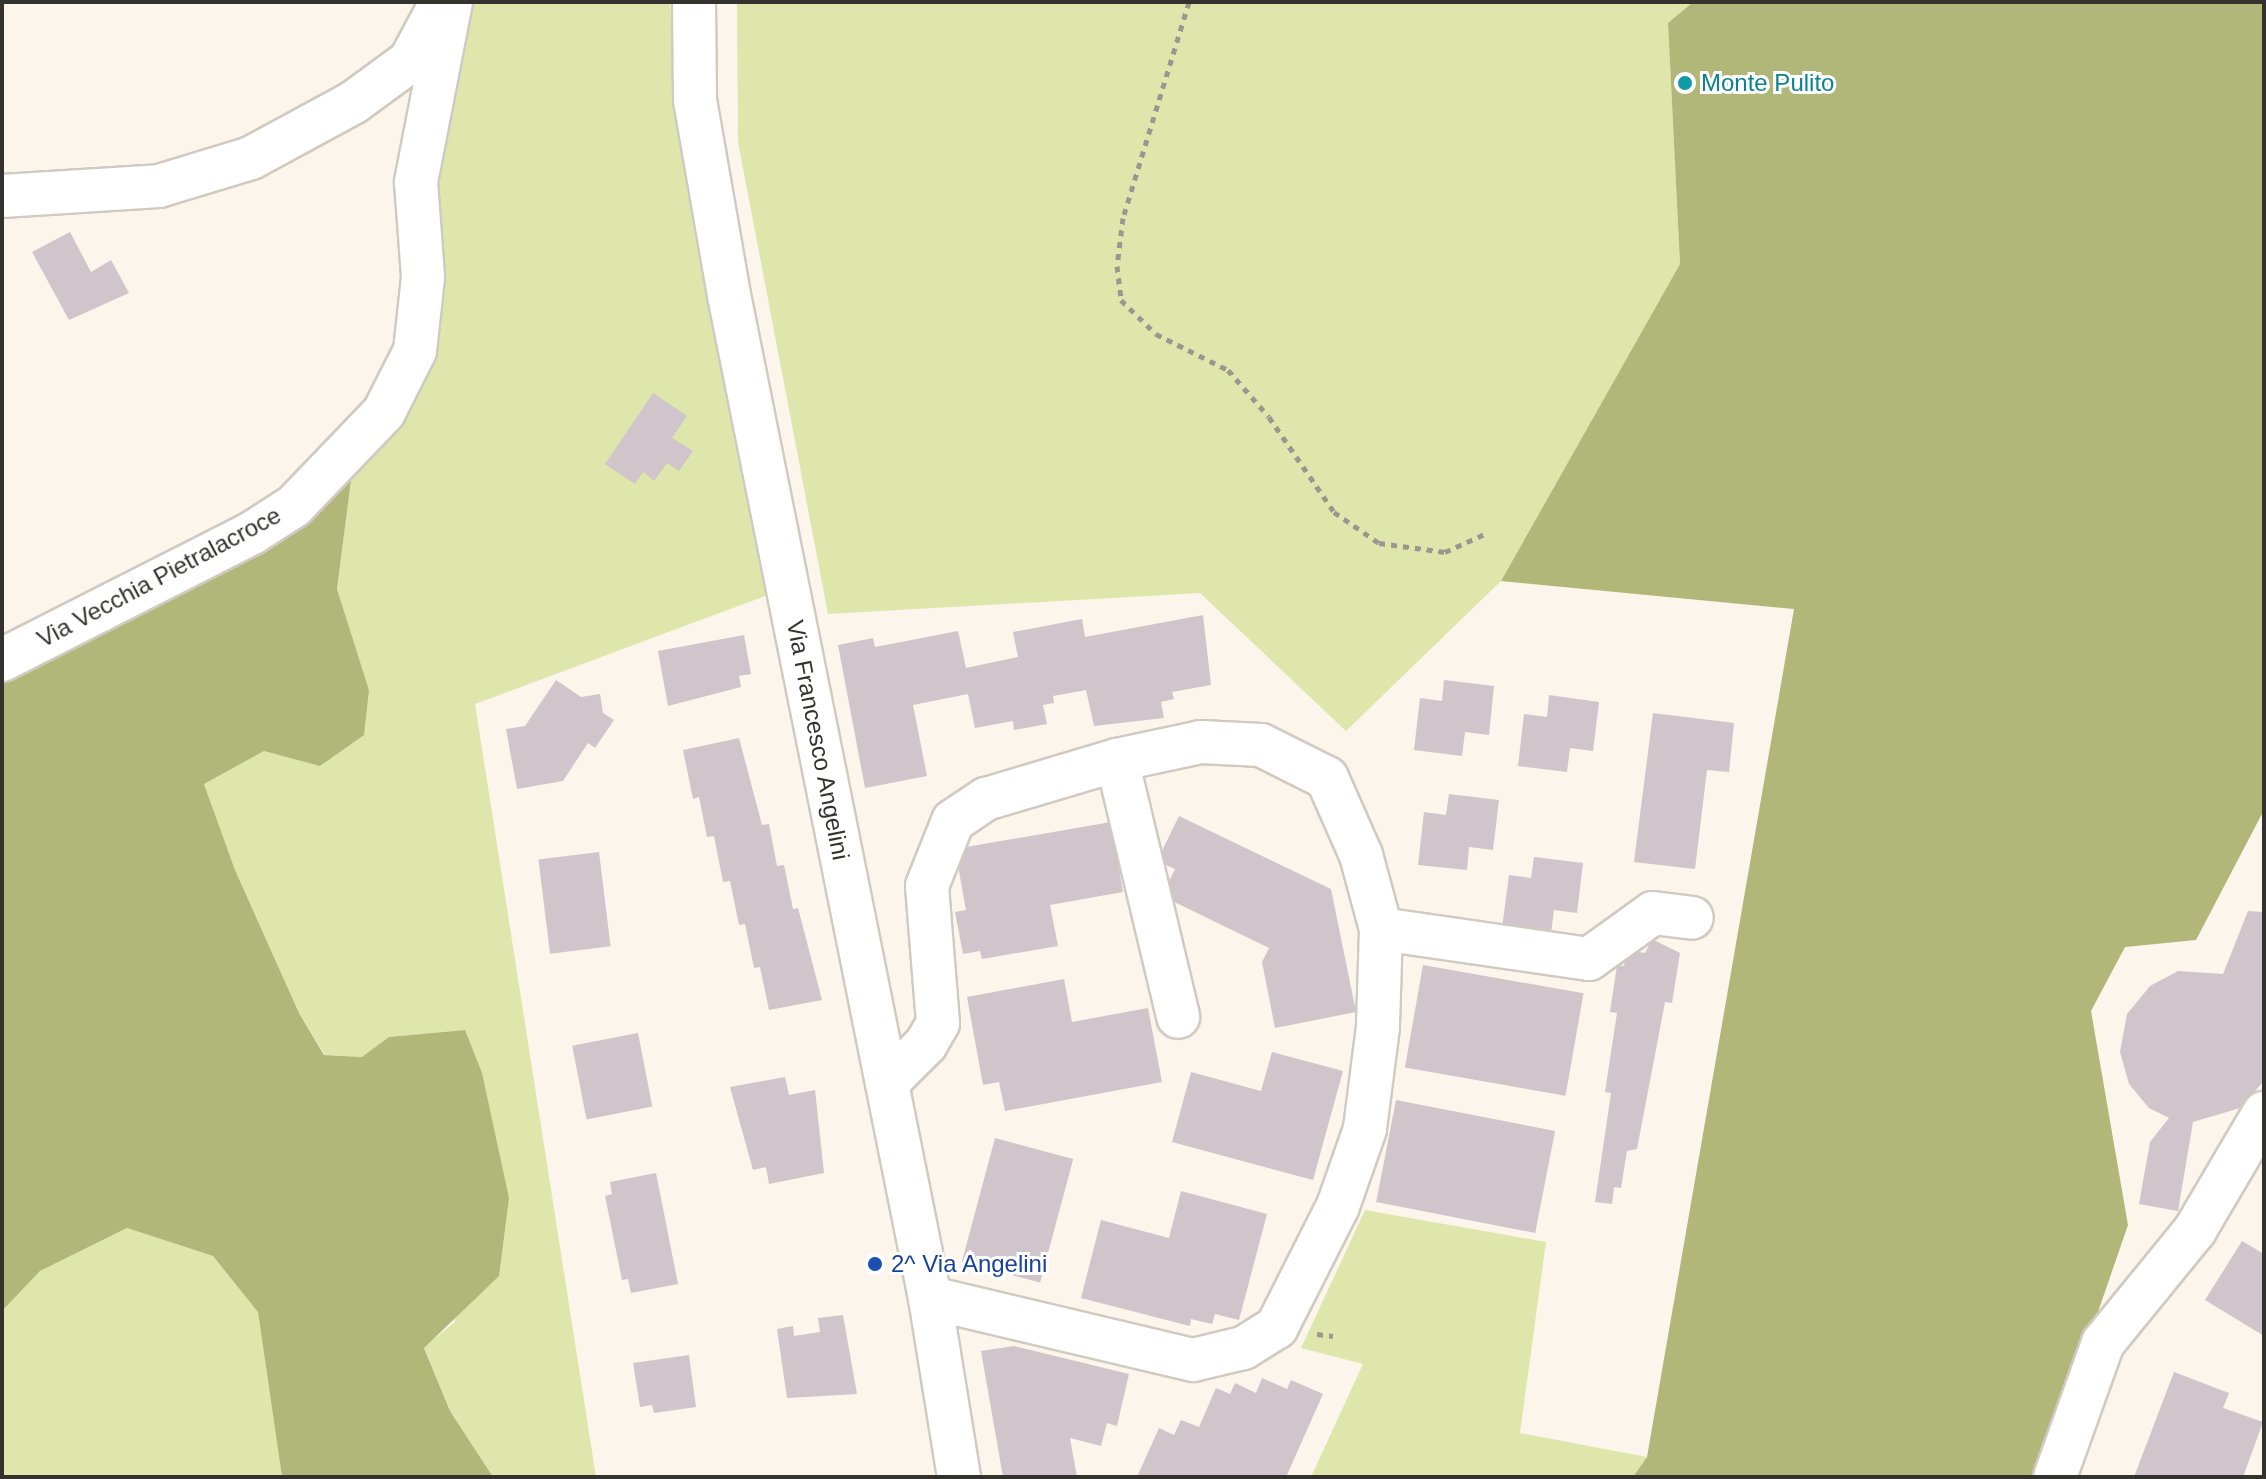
<!DOCTYPE html>
<style>
body{margin:0}
#map{position:relative;width:2266px;height:1479px;overflow:hidden;background:#fbf5ec;font-family:Arial,sans-serif}
div>[style]{position:absolute}
[style*='--x']{left:calc(var(--x)*1px);top:calc(var(--y)*1px);width:calc(var(--w)*1px);rotate:calc(var(--a)*1deg)}
.green>*{inset:0;background:#dfe6ab}
.forest>*{inset:0;background:#b0b778}
.building>*{inset:0;background:#cfc5cb;transform-origin:0 0}
.path>*{height:5px;margin-top:-2.5px;transform-origin:0;background:repeating-linear-gradient(90deg,#9b9790 0 6px,transparent 0 12px)}
.roads{filter:drop-shadow(2px 0 #d0cac1) drop-shadow(-2px 0 #d0cac1) drop-shadow(0 2px #d0cac1) drop-shadow(0 -2px #d0cac1)}
.minor>*{height:42px;margin:-21px;padding:0 21px;transform-origin:21px;border-radius:21px;background:#fff}
.dots>*{width:22px;height:22px;translate:-50% -50%;box-sizing:border-box;border:4px solid #fff;border-radius:50%}
span{translate:-50% -50%;white-space:nowrap;text-align:center;line-height:1.15;-webkit-text-stroke:6px #fff;paint-order:stroke}
.culture-label{font-size:24px;color:#0d838f}
.left{translate:0 -50%;text-align:left}
.street-label{font-size:24px;color:#34322e}
.transit-label{font-size:24px;color:#164399}
.frame{position:absolute;inset:0;border:4px solid #34322e;pointer-events:none}
</style>
<div id="map">
<div class="green">
<i style="clip-path:polygon(463px 2px,670px 2px,679px 96px,768px 595px,475px 704px,596px 1477px,493px 1477px,450px 1411px,424px 1347px,455px 1322px,465px 1030px,389px 1037px,363px 1057px,325px 1055px,299px 1013px,235px 870px,204px 784px,264px 751px,320px 765px,369px 690px,337px 589px,353px 465px,442px 314px,439px 150px)"></i>
<i style="clip-path:polygon(737px 2px,1693px 2px,1668px 23px,1680px 264px,1501px 581px,1346px 731px,1200px 593px,828px 614px,738px 142px)"></i>
<i style="clip-path:polygon(1365px 1210px,1546px 1242px,1520px 1433px,1647px 1457px,1633px 1477px,1311px 1477px,1363px 1364px,1301px 1348px)"></i>
<i style="clip-path:polygon(127px 1228px,213px 1256px,258px 1311px,282px 1477px,2px 1477px,2px 1311px,40px 1271px)"></i>
</div>
<div class="forest">
<i style="clip-path:polygon(1693px 2px,2264px 2px,2264px 810px,2196px 940px,2125px 947px,2091px 1011px,2128px 1225px,2041px 1477px,1633px 1477px,1647px 1457px,1794px 609px,1501px 581px,1680px 264px,1668px 23px)"></i>
<i style="clip-path:polygon(353px 465px,337px 589px,369px 690px,364px 735px,320px 766px,264px 751px,204px 784px,235px 870px,299px 1013px,324px 1055px,362px 1057px,389px 1037px,465px 1030px,482px 1073px,509px 1198px,499px 1276px,424px 1348px,450px 1411px,493px 1477px,282px 1477px,258px 1312px,213px 1256px,127px 1228px,40px 1271px,2px 1311px,2px 672px)"></i>
</div>
<div class="building">
<i style="clip-path:polygon(70px 232px,91px 272px,111px 260px,129px 293px,69px 320px,32px 252px)"></i>
<i style="clip-path:polygon(653px 393px,687px 416px,672px 438px,693px 451px,679px 471px,667px 463px,654px 481px,643px 472px,635px 484px,605px 464px)"></i>
<i style="clip-path:polygon(1203px 615px,1211px 685px,1172px 692px,1174px 699px,1161px 702px,1164px 718px,1094px 726px,1086px 690px,1053px 696px,1054px 703px,1043px 705px,1047px 724px,1014px 730px,1013px 721px,975px 728px,968px 694px,913px 705px,927px 776px,865px 788px,838px 645px,873px 638px,875px 647px,958px 631px,966px 668px,1018px 657px,1013px 632px,1082px 619px,1085px 637px)"></i>
<i style="clip-path:polygon(744px 635px,751px 674px,739px 676px,741px 687px,668px 706px,658px 651px)"></i>
<i style="clip-path:polygon(556px 680px,581px 697px,600px 694px,603px 713px,614px 720px,595px 748px,588px 743px,563px 781px,517px 789px,506px 729px,525px 726px)"></i>
<i style="clip-path:polygon(1444px 680px,1494px 686px,1489px 735px,1465px 732px,1462px 756px,1414px 750px,1420px 698px,1442px 701px)"></i>
<i style="clip-path:polygon(1549px 695px,1599px 702px,1593px 751px,1570px 748px,1567px 772px,1518px 766px,1524px 714px,1547px 717px)"></i>
<i style="clip-path:polygon(1653px 713px,1734px 723px,1729px 772px,1707px 770px,1695px 869px,1634px 862px)"></i>
<i style="clip-path:polygon(739px 738px,762px 825px,769px 824px,777px 866px,784px 865px,793px 909px,798px 908px,822px 1000px,769px 1010px,760px 967px,754px 968px,745px 924px,739px 925px,730px 881px,723px 882px,714px 836px,707px 837px,699px 797px,693px 799px,683px 750px)"></i>
<i style="clip-path:polygon(1449px 794px,1499px 800px,1493px 850px,1469px 847px,1467px 870px,1418px 865px,1424px 812px,1446px 815px)"></i>
<i style="clip-path:polygon(1179px 816px,1331px 889px,1356px 1012px,1275px 1028px,1262px 962px,1269px 948px,1162px 896px,1175px 869px,1157px 861px)"></i>
<i style="clip-path:polygon(1111px 822px,1123px 892px,1050px 905px,1058px 946px,982px 959px,980px 951px,963px 954px,955px 912px,966px 910px,955px 849px)"></i>
<i style="left:599px;top:852px;width:95px;height:61px;rotate:83deg"></i>
<i style="clip-path:polygon(1534px 857px,1583px 863px,1577px 913px,1554px 910px,1551px 933px,1502px 928px,1509px 875px,1531px 878px)"></i>
<i style="clip-path:polygon(2248px 911px,2264px 912px,2264px 1081px,2240px 1108px,2193px 1122px,2178px 1211px,2139px 1204px,2150px 1142px,2169px 1118px,2149px 1108px,2129px 1084px,2120px 1052px,2127px 1014px,2150px 986px,2178px 971px,2223px 974px)"></i>
<i style="clip-path:polygon(1652px 939px,1680px 953px,1672px 1003px,1665px 1002px,1637px 1149px,1627px 1151px,1621px 1188px,1614px 1187px,1612px 1204px,1595px 1202px,1611px 1093px,1605px 1092px,1617px 1013px,1610px 1012px,1617px 965px,1624px 966px,1627px 950px,1645px 953px)"></i>
<i style="left:1423px;top:965px;width:163px;height:104px;rotate:10deg"></i>
<i style="clip-path:polygon(1064px 979px,1072px 1022px,1148px 1008px,1162px 1082px,1005px 1111px,999px 1082px,983px 1085px,967px 997px)"></i>
<i style="left:638px;top:1033px;width:75px;height:67px;rotate:79deg"></i>
<i style="clip-path:polygon(1272px 1052px,1343px 1071px,1313px 1180px,1172px 1142px,1191px 1072px,1261px 1091px)"></i>
<i style="clip-path:polygon(785px 1077px,789px 1095px,815px 1090px,824px 1173px,769px 1184px,766px 1167px,753px 1170px,730px 1087px)"></i>
<i style="left:1396px;top:1100px;width:162px;height:104px;rotate:11deg"></i>
<i style="left:995px;top:1138px;width:81px;height:128px;rotate:15deg"></i>
<i style="clip-path:polygon(656px 1173px,678px 1284px,631px 1293px,628px 1279px,622px 1280px,605px 1196px,612px 1194px,610px 1182px)"></i>
<i style="clip-path:polygon(1181px 1191px,1267px 1214px,1239px 1320px,1215px 1314px,1212px 1324px,1191px 1319px,1190px 1326px,1081px 1298px,1101px 1220px,1169px 1238px)"></i>
<i style="clip-path:polygon(2242px 1241px,2264px 1254px,2264px 1336px,2205px 1300px)"></i>
<i style="clip-path:polygon(843px 1315px,857px 1394px,787px 1398px,777px 1329px,793px 1326px,794px 1336px,820px 1332px,818px 1318px)"></i>
<i style="clip-path:polygon(1014px 1346px,1129px 1374px,1117px 1426px,1107px 1423px,1101px 1446px,1070px 1438px,1077px 1477px,1003px 1477px,981px 1351px)"></i>
<i style="clip-path:polygon(689px 1355px,696px 1407px,654px 1413px,652px 1405px,640px 1407px,633px 1363px)"></i>
<i style="clip-path:polygon(2174px 1372px,2229px 1393px,2223px 1408px,2263px 1422px,2243px 1477px,2134px 1477px)"></i>
<i style="clip-path:polygon(1262px 1378px,1287px 1389px,1291px 1380px,1323px 1394px,1286px 1477px,1137px 1477px,1159px 1428px,1174px 1435px,1181px 1420px,1199px 1427px,1216px 1388px,1230px 1394px,1235px 1383px,1256px 1393px)"></i>
</div>
<div class="path">
<i style="--x:1189;--y:2;--w:226;--a:107"></i>
<i style="--x:1123;--y:218;--w:48;--a:97.1"></i>
<i style="--x:1117;--y:266;--w:34;--a:83"></i>
<i style="--x:1121;--y:300;--w:49;--a:44.2"></i>
<i style="--x:1156;--y:334;--w:80;--a:26.6"></i>
<i style="--x:1228;--y:370;--w:62;--a:48.9"></i>
<i style="--x:1269;--y:417;--w:115;--a:55.6"></i>
<i style="--x:1334;--y:512;--w:55;--a:34.6"></i>
<i style="--x:1379;--y:543;--w:67;--a:7.8"></i>
<i style="--x:1445;--y:552;--w:46;--a:-24.3"></i>
<i style="--x:1317;--y:1334;--w:16;--a:7"></i>
</div>
<div class="roads">
<div class="minor">
<i style="--x:694;--y:2;--w:98;--a:89.4"></i>
<i style="--x:695;--y:100;--w:198;--a:80.1"></i>
<i style="--x:729;--y:295;--w:1023;--a:78.67"></i>
<i style="--x:930;--y:1298;--w:181;--a:80.8"></i>
<i style="--x:2;--y:196;--w:157;--a:-3.6"></i>
<i style="--x:159;--y:186;--w:96;--a:-16.9"></i>
<i style="--x:251;--y:158;--w:117;--a:-28.5"></i>
<i style="--x:354;--y:102;--w:69;--a:-36.2"></i>
<i style="--x:410;--y:61;--w:66;--a:-61.9"></i>
<i style="--x:2;--y:660;--w:280;--a:-26.9"></i>
<i style="--x:252;--y:533;--w:50;--a:-32.7"></i>
<i style="--x:294;--y:506;--w:130;--a:-46.2"></i>
<i style="--x:384;--y:412;--w:68;--a:-63.1"></i>
<i style="--x:415;--y:351;--w:74;--a:-83.8"></i>
<i style="--x:423;--y:277;--w:95;--a:-94.2"></i>
<i style="--x:416;--y:182;--w:183;--a:-79"></i>
<i style="--x:1117;--y:760;--w:264;--a:76.6"></i>
<i style="--x:1381;--y:929;--w:210;--a:8.2"></i>
<i style="--x:1589;--y:959;--w:79;--a:-35.7"></i>
<i style="--x:1653;--y:913;--w:39;--a:7"></i>
<i style="--x:887;--y:1083;--w:55;--a:-45"></i>
<i style="--x:926;--y:1044;--w:24;--a:-60"></i>
<i style="--x:938;--y:1023;--w:137;--a:-94.6"></i>
<i style="--x:927;--y:886;--w:70;--a:-68.2"></i>
<i style="--x:953;--y:821;--w:40;--a:-34"></i>
<i style="--x:986;--y:799;--w:137;--a:-16.6"></i>
<i style="--x:1117;--y:760;--w:86;--a:-12.1"></i>
<i style="--x:1201;--y:742;--w:60;--a:2.9"></i>
<i style="--x:1261;--y:745;--w:74;--a:26.6"></i>
<i style="--x:1327;--y:778;--w:84;--a:66.2"></i>
<i style="--x:1361;--y:855;--w:77;--a:74.9"></i>
<i style="--x:1381;--y:929;--w:98;--a:91.8"></i>
<i style="--x:1378;--y:1027;--w:103;--a:97.3"></i>
<i style="--x:1365;--y:1129;--w:82;--a:109.3"></i>
<i style="--x:1338;--y:1206;--w:136;--a:116.8"></i>
<i style="--x:1277;--y:1327;--w:40;--a:148"></i>
<i style="--x:1243;--y:1348;--w:51;--a:166.5"></i>
<i style="--x:1193;--y:1360;--w:270;--a:-166.7"></i>
<i style="--x:2055;--y:1477;--w:142;--a:-70.3"></i>
<i style="--x:2103;--y:1343;--w:146;--a:-50.8"></i>
<i style="--x:2195;--y:1230;--w:136;--a:-59.5"></i>
</div>
</div>
<div class="dots">
<i style="left:1685px;top:83px;background:#0f9aa8"></i>
<i style="left:875px;top:1264px;background:#1a4fb4"></i>
</div>
<div class="culture-label">
<span class="left" style="left:1701px;top:83px">Monte Pulito</span>
</div>
<div class="street-label">
<span style="left:159px;top:577px;rotate:-28deg">Via Vecchia Pietralacroce</span>
<span style="left:818px;top:740px;rotate:79deg">Via Francesco Angelini</span>
</div>
<div class="transit-label">
<span class="left" style="left:891px;top:1264px">2^ Via Angelini</span>
</div>
<div class="frame"></div>
</div>
